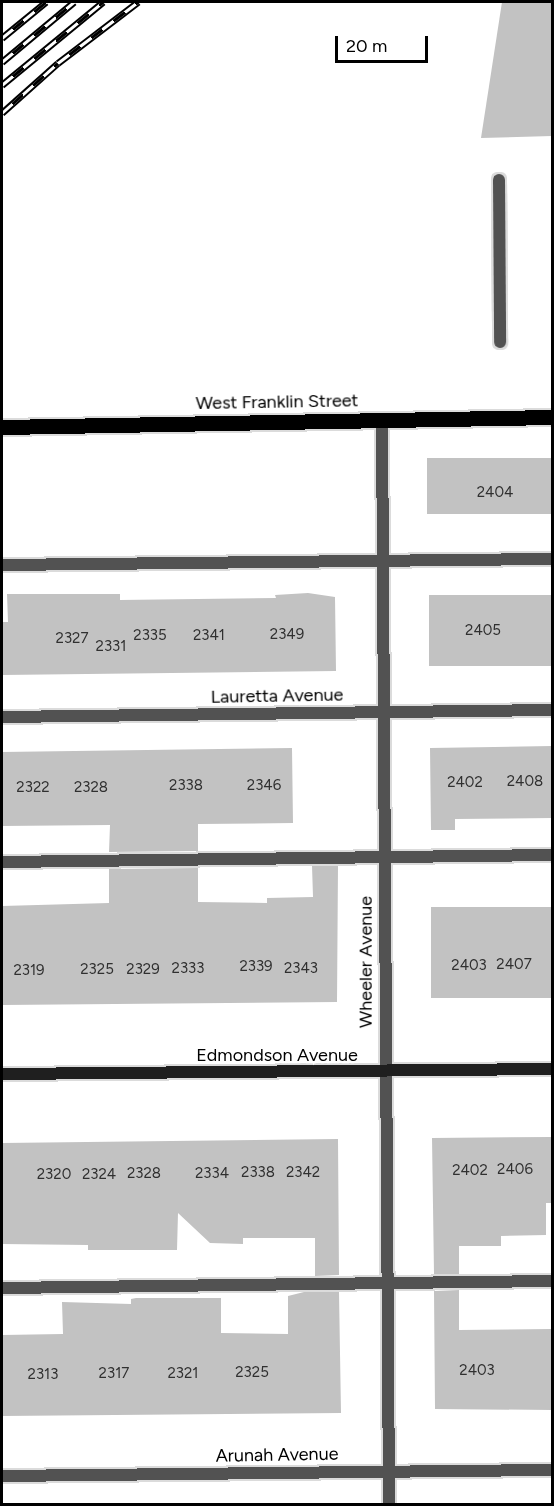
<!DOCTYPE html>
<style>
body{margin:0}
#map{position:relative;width:554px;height:1506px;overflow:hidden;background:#fff;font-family:Figtree,sans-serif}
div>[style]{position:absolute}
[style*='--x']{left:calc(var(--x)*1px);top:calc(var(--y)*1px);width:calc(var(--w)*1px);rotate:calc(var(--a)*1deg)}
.building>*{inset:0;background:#c2c2c2;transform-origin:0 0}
.roads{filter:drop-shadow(2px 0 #dbdbdb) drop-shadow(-2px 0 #dbdbdb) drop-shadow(0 2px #dbdbdb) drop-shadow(0 -2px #dbdbdb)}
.service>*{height:12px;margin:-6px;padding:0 6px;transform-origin:6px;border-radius:6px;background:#525252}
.minor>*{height:12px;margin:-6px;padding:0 6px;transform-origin:6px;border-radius:6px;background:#525252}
.secondary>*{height:12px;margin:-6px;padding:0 6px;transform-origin:6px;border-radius:6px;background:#1f1f1f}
.primary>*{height:15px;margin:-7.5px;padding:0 7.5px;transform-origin:7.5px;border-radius:7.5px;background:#000}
.rail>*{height:7px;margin-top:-3.5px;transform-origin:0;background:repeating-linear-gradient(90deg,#fff 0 14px,#000 0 28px);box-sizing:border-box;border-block:2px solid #000}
span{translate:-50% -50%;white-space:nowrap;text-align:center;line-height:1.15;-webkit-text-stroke:4.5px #fff;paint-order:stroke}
.number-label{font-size:15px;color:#303030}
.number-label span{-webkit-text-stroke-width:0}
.street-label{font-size:18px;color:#000}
.frame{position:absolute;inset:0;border:3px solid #000;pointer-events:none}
.scale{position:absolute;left:335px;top:36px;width:93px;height:27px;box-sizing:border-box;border:3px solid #000;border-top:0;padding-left:8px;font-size:18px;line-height:21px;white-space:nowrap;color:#000;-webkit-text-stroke:4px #fff;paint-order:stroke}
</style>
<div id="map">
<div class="building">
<i style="clip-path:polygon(502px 2px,552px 2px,552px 136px,481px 138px)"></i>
<i style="left:552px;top:458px;width:56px;height:125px;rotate:90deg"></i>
<i style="clip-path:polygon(308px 593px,335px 597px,336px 671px,2px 675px,2px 622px,8px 622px,7px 594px,120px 594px,120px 600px,276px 598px,275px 595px)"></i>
<i style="left:552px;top:595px;width:71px;height:123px;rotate:90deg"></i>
<i style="clip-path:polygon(552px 746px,552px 818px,455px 819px,455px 830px,431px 830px,430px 748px)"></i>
<i style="clip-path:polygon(292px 748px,293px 823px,198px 824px,198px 851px,109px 852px,110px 825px,2px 826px,2px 752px)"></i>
<i style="clip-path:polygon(312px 866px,338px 866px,337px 1002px,2px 1005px,2px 906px,109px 903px,109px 869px,198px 868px,198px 902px,267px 903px,267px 898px,313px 897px)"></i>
<i style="left:552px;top:907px;width:91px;height:121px;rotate:90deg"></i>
<i style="clip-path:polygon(552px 1137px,552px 1203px,546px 1203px,546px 1235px,501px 1236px,501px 1246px,459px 1246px,459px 1274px,434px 1274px,432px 1138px)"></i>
<i style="clip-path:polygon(338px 1139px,339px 1275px,315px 1276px,315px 1238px,243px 1238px,243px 1244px,210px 1243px,178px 1213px,177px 1250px,88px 1250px,88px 1245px,2px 1244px,2px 1143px)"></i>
<i style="clip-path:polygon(459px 1290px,459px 1330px,552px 1329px,552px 1410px,435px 1409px,434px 1291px)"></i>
<i style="clip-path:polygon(304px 1292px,339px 1292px,341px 1413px,2px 1416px,2px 1335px,63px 1334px,62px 1302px,131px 1304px,131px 1299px,136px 1298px,221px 1298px,221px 1333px,288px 1334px,288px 1296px)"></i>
</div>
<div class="roads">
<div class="service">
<i style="--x:499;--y:180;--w:162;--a:89.6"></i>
<i style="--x:2;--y:565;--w:550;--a:-0.63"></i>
<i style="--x:2;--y:862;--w:550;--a:-0.73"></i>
<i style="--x:2;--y:1288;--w:550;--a:-0.73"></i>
</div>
<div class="minor">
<i style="--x:382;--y:419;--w:1085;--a:89.63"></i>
<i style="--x:2;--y:717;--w:550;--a:-0.73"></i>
<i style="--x:2;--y:1476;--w:550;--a:-0.63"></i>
</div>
<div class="secondary">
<i style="--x:2;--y:1074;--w:550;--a:-0.52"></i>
</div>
<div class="primary">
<i style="--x:2;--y:427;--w:550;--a:-1.04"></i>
</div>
</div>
<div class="rail">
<i style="--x:2;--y:38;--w:57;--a:-39.3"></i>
<i style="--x:2;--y:62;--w:94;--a:-39.8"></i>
<i style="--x:2;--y:85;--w:131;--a:-39.4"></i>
<i style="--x:2;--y:113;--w:75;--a:-41.8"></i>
<i style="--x:58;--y:63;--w:101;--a:-37.3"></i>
</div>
<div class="number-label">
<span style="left:495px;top:493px">2404</span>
<span style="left:483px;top:631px">2405</span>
<span style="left:287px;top:635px">2349</span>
<span style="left:150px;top:636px">2335</span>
<span style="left:209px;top:636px">2341</span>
<span style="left:72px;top:639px">2327</span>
<span style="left:111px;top:647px">2331</span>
<span style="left:525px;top:782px">2408</span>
<span style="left:465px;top:783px">2402</span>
<span style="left:186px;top:786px">2338</span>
<span style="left:264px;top:786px">2346</span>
<span style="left:33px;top:788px">2322</span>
<span style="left:91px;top:788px">2328</span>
<span style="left:514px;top:965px">2407</span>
<span style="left:469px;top:966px">2403</span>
<span style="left:256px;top:967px">2339</span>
<span style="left:188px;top:969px">2333</span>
<span style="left:301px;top:969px">2343</span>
<span style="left:97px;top:970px">2325</span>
<span style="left:143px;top:970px">2329</span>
<span style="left:29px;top:971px">2319</span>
<span style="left:515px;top:1170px">2406</span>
<span style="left:470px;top:1171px">2402</span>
<span style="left:258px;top:1173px">2338</span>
<span style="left:303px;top:1173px">2342</span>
<span style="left:144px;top:1174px">2328</span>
<span style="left:212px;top:1174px">2334</span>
<span style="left:54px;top:1175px">2320</span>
<span style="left:99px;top:1175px">2324</span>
<span style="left:477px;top:1371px">2403</span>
<span style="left:252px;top:1373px">2325</span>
<span style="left:114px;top:1374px">2317</span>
<span style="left:183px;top:1374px">2321</span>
<span style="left:43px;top:1375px">2313</span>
</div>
<div class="street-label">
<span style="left:277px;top:402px;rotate:-1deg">West Franklin Street</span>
<span style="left:277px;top:696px;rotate:-1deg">Lauretta Avenue</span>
<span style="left:366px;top:962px;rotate:-90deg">Wheeler Avenue</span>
<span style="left:277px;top:1055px">Edmondson Avenue</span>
<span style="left:277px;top:1455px;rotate:-1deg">Arunah Avenue</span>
</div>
<div class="frame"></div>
<div class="scale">20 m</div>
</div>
